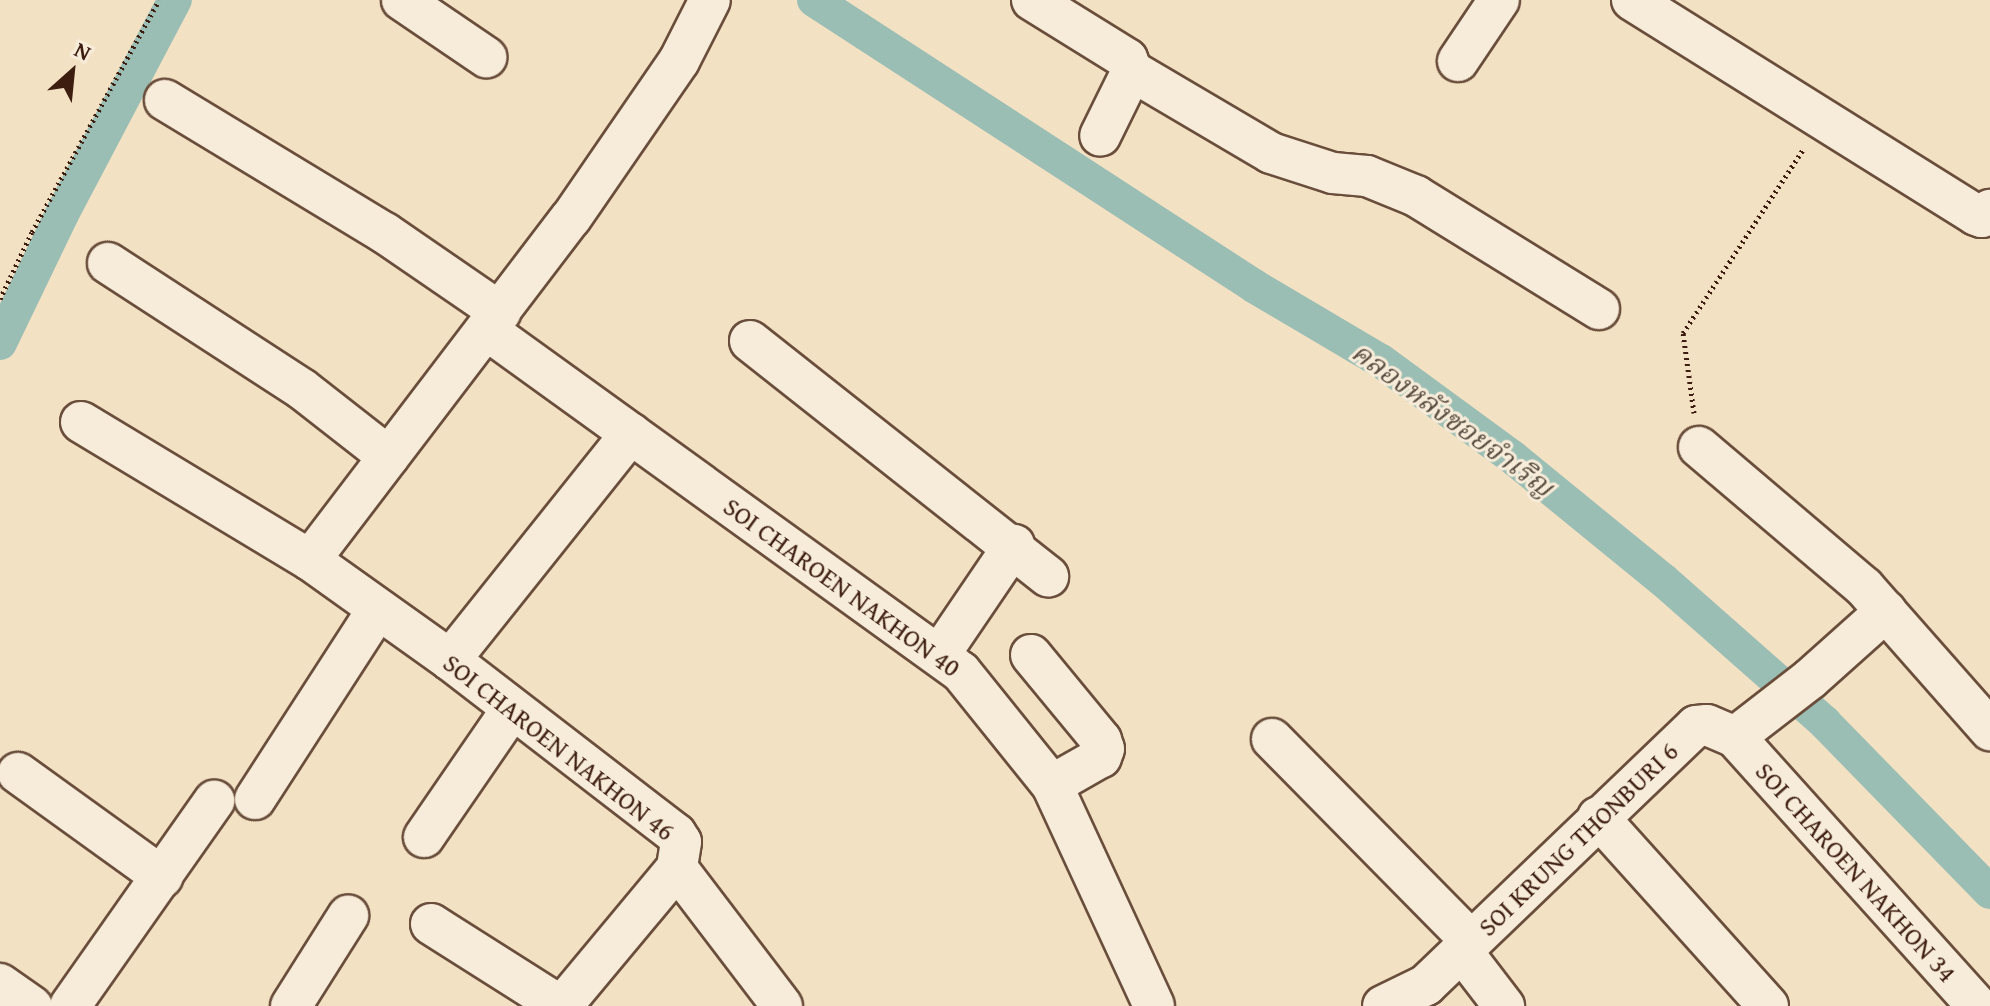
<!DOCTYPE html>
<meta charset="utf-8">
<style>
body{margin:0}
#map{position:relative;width:1990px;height:1006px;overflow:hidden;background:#f3e1c4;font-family:"Gentium Book Plus","Noto Serif Thai",serif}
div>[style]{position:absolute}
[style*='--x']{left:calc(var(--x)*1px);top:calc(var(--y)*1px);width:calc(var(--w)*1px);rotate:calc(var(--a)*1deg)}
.canal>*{height:34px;margin:-17px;padding:0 17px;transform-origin:17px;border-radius:17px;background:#9bbeb4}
.path>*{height:5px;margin-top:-2.5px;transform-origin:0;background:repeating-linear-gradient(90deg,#3d1d0f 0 2px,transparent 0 6px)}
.roads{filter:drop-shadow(2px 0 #6a4e3c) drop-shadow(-2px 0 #6a4e3c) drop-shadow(0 2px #6a4e3c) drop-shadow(0 -2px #6a4e3c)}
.minor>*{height:40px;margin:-20px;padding:0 20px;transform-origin:20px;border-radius:20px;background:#f7ecd9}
span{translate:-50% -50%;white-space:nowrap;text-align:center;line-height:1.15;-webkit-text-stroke:6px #f7ecd9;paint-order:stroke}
.street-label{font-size:26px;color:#3d1d0f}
.water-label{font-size:28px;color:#594d41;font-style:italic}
.north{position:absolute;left:32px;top:32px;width:80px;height:80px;-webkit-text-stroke:6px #f7ecd9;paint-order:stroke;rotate:27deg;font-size:22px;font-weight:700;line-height:32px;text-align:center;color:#3d1d0f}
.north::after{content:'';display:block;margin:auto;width:28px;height:36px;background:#3d1d0f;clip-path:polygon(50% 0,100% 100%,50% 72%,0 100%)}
</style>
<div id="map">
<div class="canal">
<i style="--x:814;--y:0;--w:525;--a:33.02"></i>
<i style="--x:1254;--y:286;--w:147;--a:30.6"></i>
<i style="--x:1381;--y:361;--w:162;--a:36.2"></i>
<i style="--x:1512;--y:457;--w:195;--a:39.2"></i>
<i style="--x:1663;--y:580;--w:216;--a:41.4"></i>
<i style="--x:1825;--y:723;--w:236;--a:45.7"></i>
<i style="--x:0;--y:343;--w:143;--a:-64.3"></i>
<i style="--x:62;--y:214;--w:242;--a:-62.2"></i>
</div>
<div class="path">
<i style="--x:0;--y:299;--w:74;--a:-64.5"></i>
<i style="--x:32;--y:232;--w:264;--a:-61.3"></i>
<i style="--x:1694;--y:413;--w:81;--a:-97.8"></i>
<i style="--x:1683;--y:333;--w:221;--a:-56.8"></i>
</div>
<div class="roads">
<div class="minor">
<i style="--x:402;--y:0;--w:102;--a:34.2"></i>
<i style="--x:1032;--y:0;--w:112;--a:31.8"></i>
<i style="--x:1127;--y:59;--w:13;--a:67"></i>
<i style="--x:1132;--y:71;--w:72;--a:116.2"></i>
<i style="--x:1632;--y:0;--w:406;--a:32"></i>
<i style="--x:1976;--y:215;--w:6;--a:18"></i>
<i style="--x:1982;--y:217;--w:11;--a:-41"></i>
<i style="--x:1458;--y:61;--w:73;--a:-56.1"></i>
<i style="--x:1132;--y:71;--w:161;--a:30.5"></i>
<i style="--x:1271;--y:153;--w:65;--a:17.9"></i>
<i style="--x:1333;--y:173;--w:34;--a:5"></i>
<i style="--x:1367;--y:176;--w:53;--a:22.2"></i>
<i style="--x:1416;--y:196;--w:215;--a:31.7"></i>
<i style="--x:165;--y:100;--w:257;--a:31.2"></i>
<i style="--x:385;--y:233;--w:140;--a:34.5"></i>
<i style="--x:108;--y:263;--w:231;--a:33"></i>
<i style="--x:302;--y:389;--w:110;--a:38"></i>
<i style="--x:487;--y:330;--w:584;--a:35.81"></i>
<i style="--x:961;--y:672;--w:145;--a:51.2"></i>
<i style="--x:1052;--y:785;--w:243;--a:65.2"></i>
<i style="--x:750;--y:341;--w:380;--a:38.3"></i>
<i style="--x:81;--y:422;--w:267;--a:31.1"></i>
<i style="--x:310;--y:560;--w:172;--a:35.5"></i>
<i style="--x:450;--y:660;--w:285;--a:37.6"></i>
<i style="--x:676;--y:834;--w:9;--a:58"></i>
<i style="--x:681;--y:842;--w:26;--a:99"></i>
<i style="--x:677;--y:868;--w:180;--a:129.8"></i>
<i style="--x:1699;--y:447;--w:216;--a:40.3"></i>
<i style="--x:1864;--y:587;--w:191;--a:48.6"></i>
<i style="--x:310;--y:560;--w:430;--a:-52.7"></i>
<i style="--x:571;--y:218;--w:191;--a:-55.5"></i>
<i style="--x:679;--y:61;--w:68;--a:-63.1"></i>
<i style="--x:940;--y:654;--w:132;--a:-55.8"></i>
<i style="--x:1031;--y:655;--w:110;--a:50.5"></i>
<i style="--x:1101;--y:740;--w:9;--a:72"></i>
<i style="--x:1104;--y:749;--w:9;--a:111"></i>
<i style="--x:1101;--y:757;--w:56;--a:150.3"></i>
<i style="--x:450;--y:660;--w:290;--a:-51.4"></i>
<i style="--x:1735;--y:737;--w:362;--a:48"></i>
<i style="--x:1272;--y:739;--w:284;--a:45.4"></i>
<i style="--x:18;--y:773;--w:178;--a:35.8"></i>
<i style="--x:255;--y:799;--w:226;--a:-57.1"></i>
<i style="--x:1598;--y:817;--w:254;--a:48"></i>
<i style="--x:424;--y:837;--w:155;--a:-55.5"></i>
<i style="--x:677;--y:868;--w:173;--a:52.7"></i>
<i style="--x:431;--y:924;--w:153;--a:32.4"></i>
<i style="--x:1461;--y:950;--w:71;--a:52.5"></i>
<i style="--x:0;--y:984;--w:39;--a:35"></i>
<i style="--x:70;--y:1006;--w:251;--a:-54.9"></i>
<i style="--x:291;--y:1006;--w:107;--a:-57.7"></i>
<i style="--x:1383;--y:1006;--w:48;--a:-26"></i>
<i style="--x:1426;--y:985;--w:374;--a:-43.8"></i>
<i style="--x:1696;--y:726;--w:11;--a:-5"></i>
<i style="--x:1707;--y:725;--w:30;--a:23"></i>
<i style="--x:1735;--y:737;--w:95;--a:-37.7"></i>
<i style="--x:1810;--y:679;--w:102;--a:-41.8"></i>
</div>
</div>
<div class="street-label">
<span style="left:842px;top:587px;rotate:36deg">SOI CHAROEN NAKHON 40</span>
<span style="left:559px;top:747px;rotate:38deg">SOI CHAROEN NAKHON 46</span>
<span style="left:1578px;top:839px;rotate:-44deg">SOI KRUNG THONBURI 6</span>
<span style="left:1856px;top:872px;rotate:48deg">SOI CHAROEN NAKHON 34</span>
</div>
<div class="water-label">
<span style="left:1453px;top:419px;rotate:36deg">คลองหลังซอยจำเริญ</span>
</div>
<div class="north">N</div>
</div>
